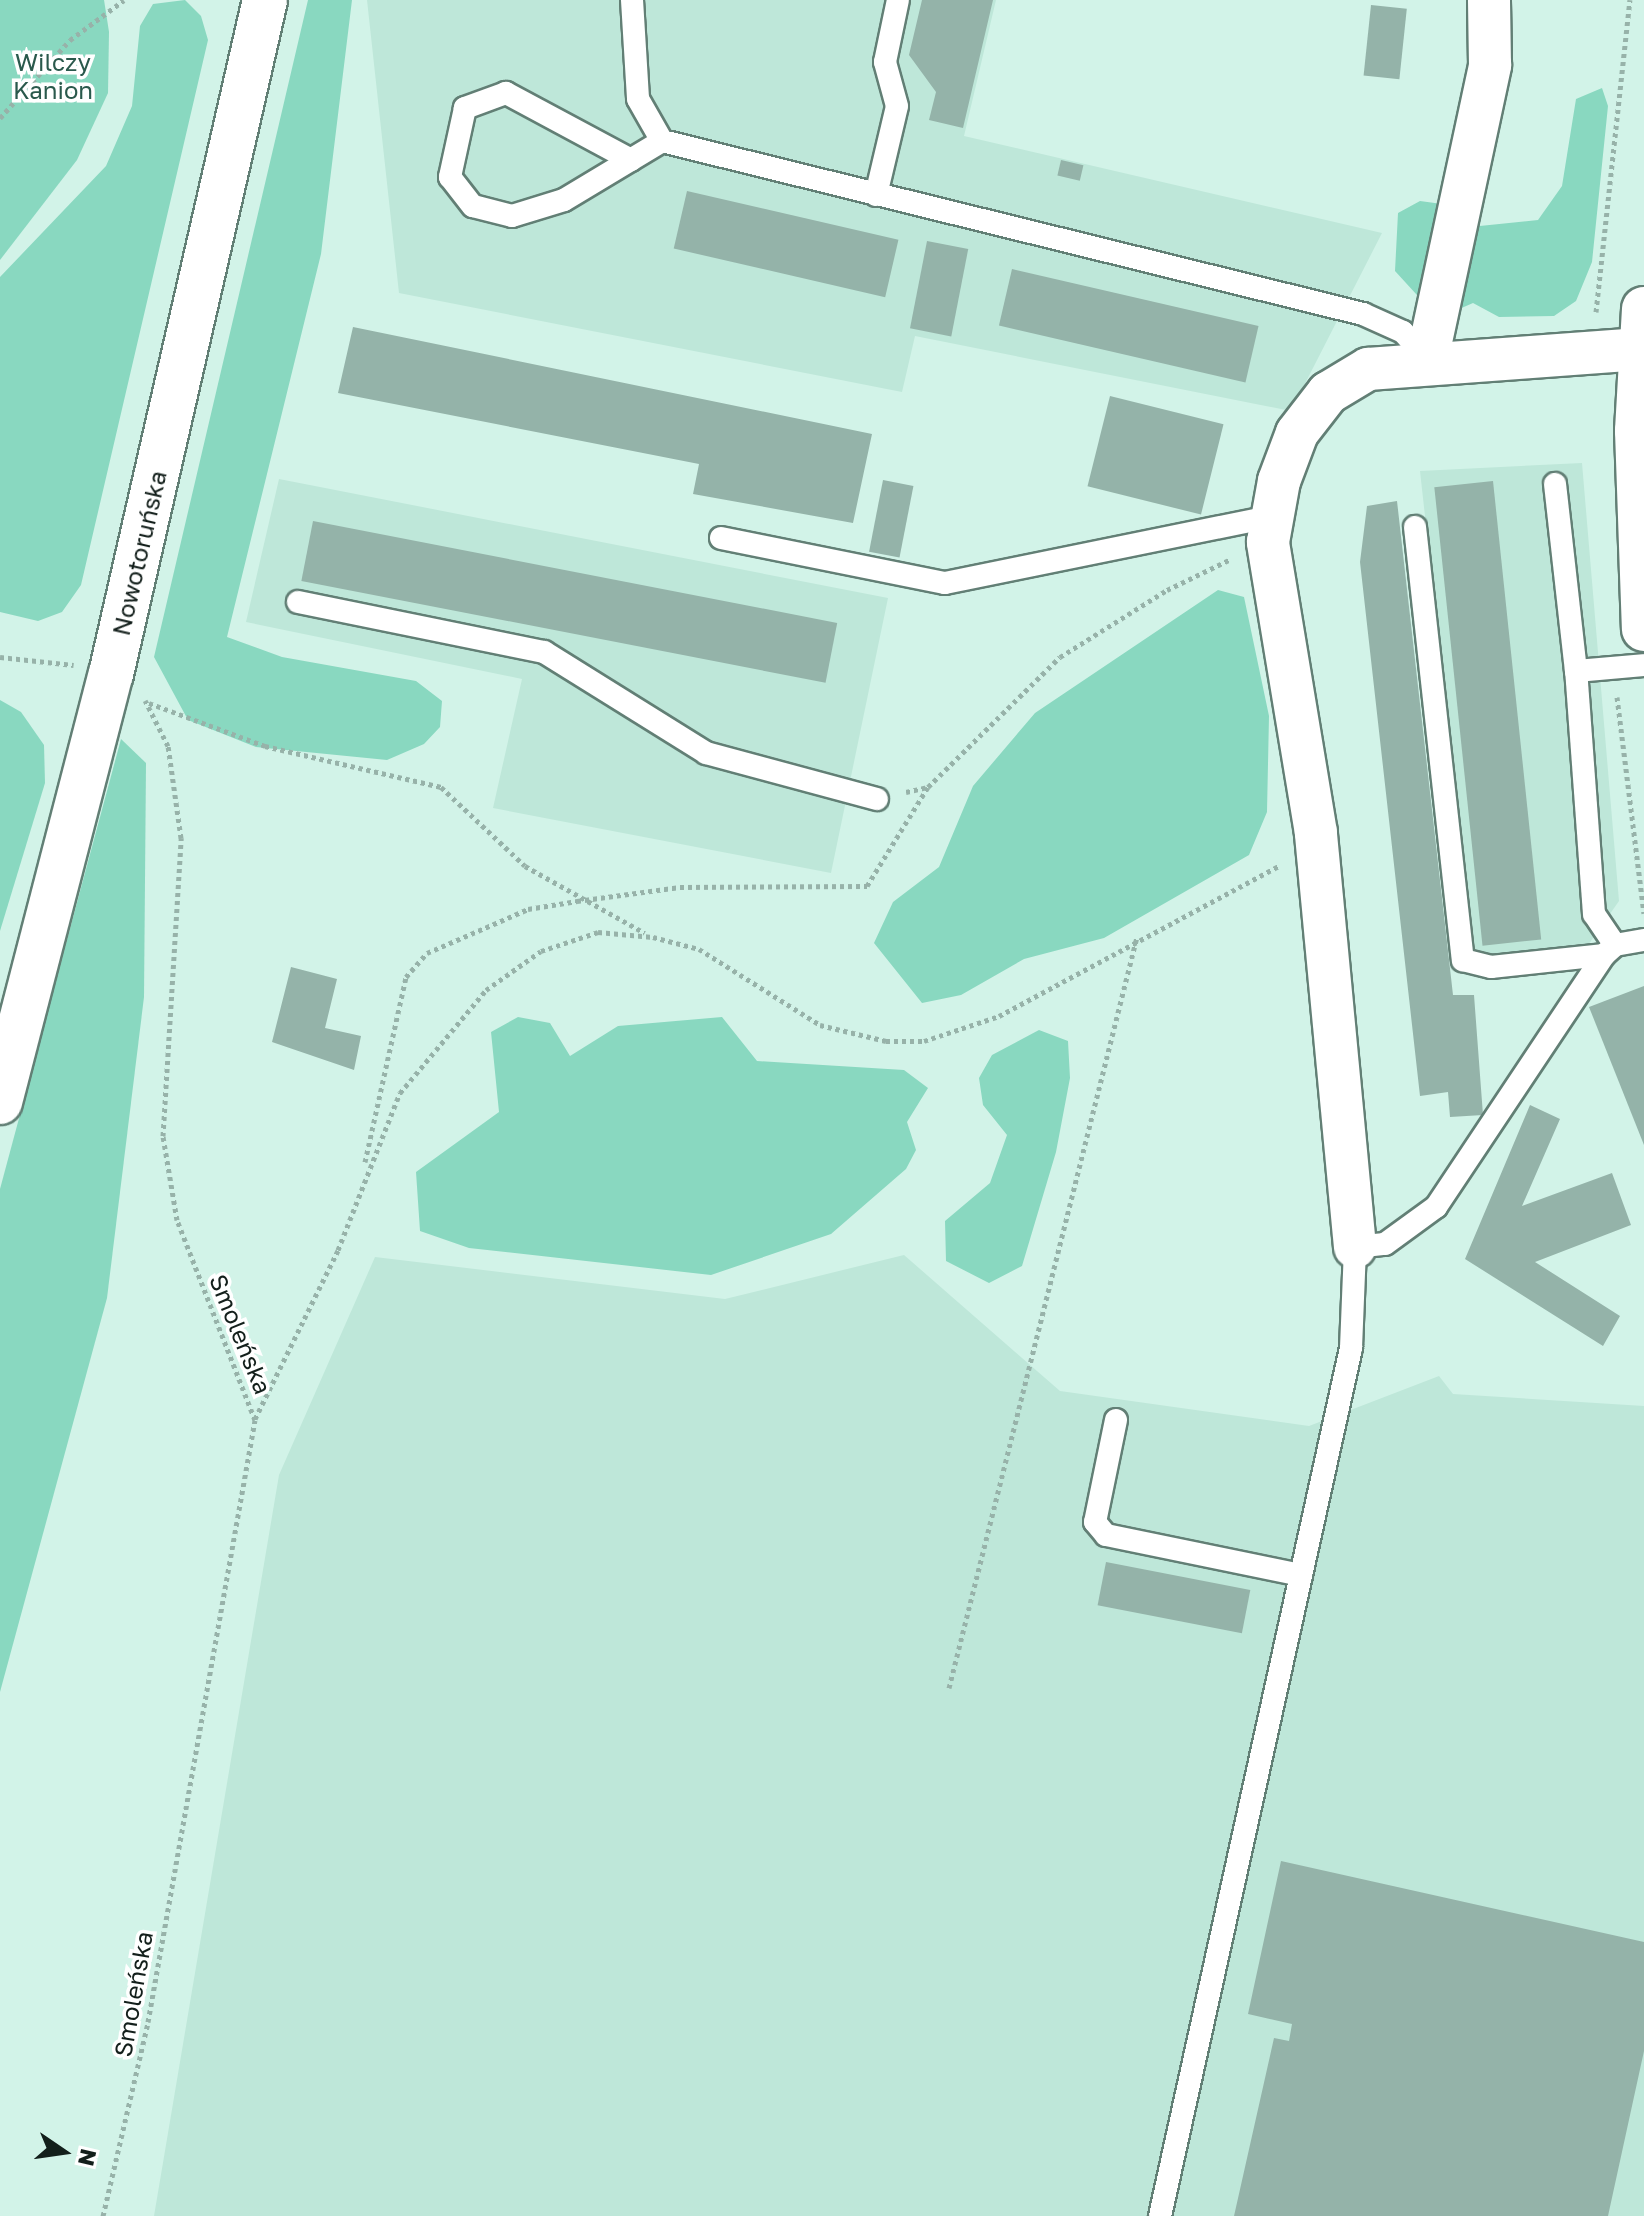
<!DOCTYPE html>
<meta charset="utf-8">
<style>
body{margin:0}
#map{position:relative;width:1644px;height:2216px;overflow:hidden;background:#d2f3e8;font-family:"Golos Text",sans-serif}
div>[style]{position:absolute}
[style*='--x']{left:calc(var(--x)*1px);top:calc(var(--y)*1px);width:calc(var(--w)*1px);rotate:calc(var(--a)*1deg)}
.built>*{inset:0;background:#bee7d9}
.green>*{inset:0;background:#89d8c0}
.building>*{inset:0;background:#94b3a9;transform-origin:0 0}
.path>*{height:5px;margin-top:-2.5px;transform-origin:0;background:repeating-linear-gradient(90deg,#97b2a9 0 4px,transparent 0 8px)}
.roads{filter:drop-shadow(2px 0 #627f75) drop-shadow(-2px 0 #627f75) drop-shadow(0 2px #627f75) drop-shadow(0 -2px #627f75)}
.lane>*{height:22px;margin:-11px;padding:0 11px;transform-origin:11px;border-radius:11px;background:#fff}
.street>*{height:42px;margin:-21px;padding:0 21px;transform-origin:21px;border-radius:21px;background:#fff}
.secondary>*{height:44px;margin:-22px;padding:0 22px;transform-origin:22px;border-radius:22px;background:#fff}
span{translate:-50% -50%;white-space:nowrap;text-align:center;line-height:1.15;-webkit-text-stroke:7px #fff;paint-order:stroke}
.park-label{font-size:24px;color:#2a594c}
.street-label{font-size:24px;color:#131f1b}
.north{position:absolute;left:24px;top:2112px;width:80px;height:80px;-webkit-text-stroke:6px #fff;paint-order:stroke;rotate:103deg;font-size:22px;font-weight:700;line-height:32px;text-align:center;color:#131f1b}
.north::after{content:'';display:block;margin:auto;width:28px;height:36px;background:#131f1b;clip-path:polygon(50% 0,100% 100%,50% 72%,0 100%)}
</style>
<div id="map">
<div class="built">
<i style="clip-path:polygon(367px 0,996px 0,964px 136px,1382px 233px,1291px 411px,915px 336px,902px 392px,399px 293px)"></i>
<i style="clip-path:polygon(1582px 463px,1619px 901px,1586px 948px,1474px 959px,1420px 471px)"></i>
<i style="clip-path:polygon(279px 479px,888px 598px,831px 873px,493px 808px,522px 679px,246px 622px)"></i>
<i style="clip-path:polygon(904px 1255px,1060px 1391px,1309px 1426px,1439px 1376px,1453px 1394px,1644px 1406px,1644px 2216px,154px 2216px,279px 1475px,375px 1257px,725px 1299px)"></i>
</div>
<div class="green">
<i style="clip-path:polygon(0 0,104px 0,109px 32px,108px 93px,77px 160px,0 260px)"></i>
<i style="clip-path:polygon(185px 0,201px 16px,208px 40px,81px 585px,62px 612px,38px 621px,0 612px,0 277px,106px 166px,132px 106px,140px 26px,153px 4px)"></i>
<i style="clip-path:polygon(308px 0,352px 0,321px 254px,227px 637px,282px 657px,416px 681px,442px 701px,440px 727px,424px 744px,387px 760px,256px 747px,188px 720px,154px 657px)"></i>
<i style="clip-path:polygon(1602px 88px,1608px 106px,1592px 262px,1576px 301px,1554px 316px,1499px 317px,1473px 303px,1457px 310px,1427px 306px,1395px 271px,1398px 213px,1420px 201px,1442px 204px,1470px 227px,1538px 220px,1562px 186px,1576px 99px)"></i>
<i style="clip-path:polygon(1218px 590px,1244px 597px,1269px 716px,1267px 812px,1249px 855px,1104px 938px,1024px 959px,961px 995px,922px 1003px,874px 943px,893px 902px,939px 867px,973px 786px,1035px 713px)"></i>
<i style="clip-path:polygon(0 700px,21px 712px,44px 745px,45px 783px,0 931px)"></i>
<i style="clip-path:polygon(121px 739px,146px 763px,144px 997px,107px 1298px,0 1692px,0 1189px)"></i>
<i style="clip-path:polygon(518px 1017px,550px 1023px,570px 1056px,618px 1026px,722px 1017px,757px 1061px,904px 1070px,928px 1088px,907px 1122px,916px 1150px,906px 1169px,831px 1234px,711px 1275px,469px 1248px,420px 1231px,416px 1172px,499px 1112px,491px 1032px)"></i>
<i style="clip-path:polygon(1039px 1030px,1068px 1041px,1070px 1078px,1056px 1152px,1022px 1266px,989px 1283px,946px 1261px,945px 1221px,990px 1183px,1007px 1135px,983px 1105px,979px 1078px,992px 1055px)"></i>
</div>
<div class="building">
<i style="clip-path:polygon(922px 0,993px 0,963px 128px,929px 120px,936px 92px,909px 55px)"></i>
<i style="left:1371px;top:5px;width:36px;height:71px;rotate:6deg"></i>
<i style="left:1061px;top:160px;width:23px;height:16px;rotate:13deg"></i>
<i style="left:687px;top:191px;width:217px;height:59px;rotate:13deg"></i>
<i style="left:927px;top:241px;width:42px;height:89px;rotate:11deg"></i>
<i style="left:1012px;top:269px;width:253px;height:58px;rotate:13deg"></i>
<i style="clip-path:polygon(353px 327px,872px 434px,853px 523px,693px 494px,699px 464px,338px 393px)"></i>
<i style="left:1110px;top:396px;width:117px;height:93px;rotate:14deg"></i>
<i style="left:883px;top:480px;width:31px;height:73px;rotate:11deg"></i>
<i style="left:1493px;top:481px;width:461px;height:59px;rotate:84deg"></i>
<i style="clip-path:polygon(1397px 501px,1453px 995px,1474px 995px,1483px 1115px,1450px 1117px,1448px 1092px,1420px 1096px,1360px 562px,1367px 506px)"></i>
<i style="left:313px;top:521px;width:534px;height:61px;rotate:11deg"></i>
<i style="clip-path:polygon(291px 967px,337px 979px,325px 1028px,361px 1036px,354px 1070px,272px 1042px)"></i>
<i style="clip-path:polygon(1644px 986px,1644px 1145px,1589px 1007px)"></i>
<i style="clip-path:polygon(1530px 1105px,1560px 1119px,1522px 1206px,1612px 1173px,1631px 1225px,1535px 1262px,1620px 1316px,1603px 1346px,1465px 1259px)"></i>
<i style="left:1106px;top:1562px;width:147px;height:44px;rotate:11deg"></i>
<i style="clip-path:polygon(1281px 1861px,1644px 1942px,1644px 2051px,1608px 2216px,1234px 2216px,1274px 2038px,1289px 2041px,1292px 2024px,1248px 2014px)"></i>
</div>
<div class="path">
<i style="--x:0;--y:118;--w:105;--a:-48.1"></i>
<i style="--x:70;--y:40;--w:67;--a:-36.5"></i>
<i style="--x:1596;--y:312;--w:314;--a:-83.8"></i>
<i style="--x:0;--y:657;--w:74;--a:6.2"></i>
<i style="--x:1617;--y:697;--w:218;--a:82.9"></i>
<i style="--x:149;--y:703;--w:124;--a:20.3"></i>
<i style="--x:265;--y:746;--w:181;--a:13.1"></i>
<i style="--x:441;--y:787;--w:115;--a:43.2"></i>
<i style="--x:525;--y:866;--w:137;--a:29.2"></i>
<i style="--x:906;--y:792;--w:23;--a:-13"></i>
<i style="--x:928;--y:787;--w:185;--a:-44.6"></i>
<i style="--x:1060;--y:657;--w:126;--a:-32.1"></i>
<i style="--x:1167;--y:590;--w:71;--a:-25.8"></i>
<i style="--x:365;--y:1162;--w:189;--a:-77.5"></i>
<i style="--x:406;--y:977;--w:32;--a:-49"></i>
<i style="--x:427;--y:953;--w:110;--a:-23.5"></i>
<i style="--x:528;--y:909;--w:50;--a:-9.3"></i>
<i style="--x:577;--y:901;--w:104;--a:-7.7"></i>
<i style="--x:680;--y:887;--w:187;--a:-0.3"></i>
<i style="--x:867;--y:886;--w:116;--a:-58.4"></i>
<i style="--x:255;--y:1419;--w:188;--a:-63.8"></i>
<i style="--x:338;--y:1250;--w:169;--a:-68.5"></i>
<i style="--x:400;--y:1093;--w:134;--a:-50.1"></i>
<i style="--x:486;--y:990;--w:67;--a:-35.3"></i>
<i style="--x:541;--y:951;--w:60;--a:-18.4"></i>
<i style="--x:598;--y:932;--w:55;--a:5.2"></i>
<i style="--x:653;--y:937;--w:48;--a:14.6"></i>
<i style="--x:699;--y:949;--w:143;--a:32.1"></i>
<i style="--x:820;--y:1025;--w:68;--a:13.6"></i>
<i style="--x:886;--y:1041;--w:38;--a:0"></i>
<i style="--x:924;--y:1041;--w:79;--a:-18.4"></i>
<i style="--x:999;--y:1016;--w:318;--a:-28.2"></i>
<i style="--x:949;--y:1688;--w:774;--a:-75.95"></i>
<i style="--x:103;--y:2216;--w:199;--a:-76.9"></i>
<i style="--x:148;--y:2022;--w:611;--a:-79.92"></i>
<i style="--x:255;--y:1420;--w:215;--a:-111.3"></i>
<i style="--x:177;--y:1220;--w:85;--a:-99.5"></i>
<i style="--x:163;--y:1136;--w:299;--a:-86.5"></i>
<i style="--x:181;--y:838;--w:93;--a:-98"></i>
<i style="--x:168;--y:746;--w:51;--a:-116.6"></i>
</div>
<div class="roads">
<div class="lane">
<i style="--x:632;--y:0;--w:99;--a:86.5"></i>
<i style="--x:638;--y:99;--w:48;--a:60.3"></i>
<i style="--x:662;--y:141;--w:722;--a:13.86"></i>
<i style="--x:1363;--y:314;--w:44;--a:24.2"></i>
<i style="--x:1403;--y:332;--w:36;--a:48"></i>
<i style="--x:631;--y:160;--w:142;--a:-151.8"></i>
<i style="--x:506;--y:93;--w:44;--a:159.9"></i>
<i style="--x:465;--y:108;--w:71;--a:102.3"></i>
<i style="--x:450;--y:177;--w:37;--a:52"></i>
<i style="--x:473;--y:206;--w:40;--a:14.4"></i>
<i style="--x:512;--y:216;--w:54;--a:-17.1"></i>
<i style="--x:564;--y:200;--w:114;--a:-31"></i>
<i style="--x:876;--y:195;--w:91;--a:-76.7"></i>
<i style="--x:897;--y:106;--w:46;--a:-105.3"></i>
<i style="--x:885;--y:62;--w:63;--a:-78.2"></i>
<i style="--x:1555;--y:484;--w:188;--a:83.6"></i>
<i style="--x:1415;--y:527;--w:436;--a:83.7"></i>
<i style="--x:1463;--y:960;--w:29;--a:14"></i>
<i style="--x:1491;--y:967;--w:114;--a:-6.1"></i>
<i style="--x:721;--y:538;--w:228;--a:11.4"></i>
<i style="--x:945;--y:583;--w:335;--a:-11.5"></i>
<i style="--x:298;--y:602;--w:251;--a:11.5"></i>
<i style="--x:544;--y:652;--w:191;--a:31.9"></i>
<i style="--x:706;--y:753;--w:177;--a:15.1"></i>
<i style="--x:1615;--y:945;--w:37;--a:-124"></i>
<i style="--x:1594;--y:914;--w:244;--a:-94.2"></i>
<i style="--x:1576;--y:671;--w:68;--a:-5"></i>
<i style="--x:1116;--y:1420;--w:104;--a:101.6"></i>
<i style="--x:1095;--y:1522;--w:17;--a:50"></i>
<i style="--x:1106;--y:1535;--w:199;--a:11.6"></i>
<i style="--x:1160;--y:2216;--w:889;--a:-77.59"></i>
<i style="--x:1351;--y:1348;--w:101;--a:-87.7"></i>
<i style="--x:1355;--y:1247;--w:30;--a:-6"></i>
<i style="--x:1385;--y:1244;--w:63;--a:-36"></i>
<i style="--x:1436;--y:1207;--w:303;--a:-56.3"></i>
<i style="--x:1604;--y:955;--w:15;--a:-42"></i>
<i style="--x:1615;--y:945;--w:29;--a:-10"></i>
</div>
<div class="street">
<i style="--x:1427;--y:360;--w:302;--a:-77.9"></i>
<i style="--x:1490;--y:65;--w:65;--a:-90.9"></i>
<i style="--x:1355;--y:1247;--w:416;--a:-95.4"></i>
<i style="--x:1316;--y:833;--w:295;--a:-99.4"></i>
<i style="--x:1268;--y:542;--w:62;--a:-79.8"></i>
<i style="--x:1279;--y:481;--w:51;--a:-69.4"></i>
<i style="--x:1297;--y:433;--w:51;--a:-52.2"></i>
<i style="--x:1328;--y:393;--w:47;--a:-31"></i>
<i style="--x:1368;--y:369;--w:273;--a:-4.2"></i>
</div>
<div class="secondary">
<i style="--x:1644;--y:309;--w:122;--a:93.3"></i>
<i style="--x:1637;--y:431;--w:198;--a:88"></i>
<i style="--x:0;--y:1102;--w:442;--a:-75.5"></i>
<i style="--x:111;--y:674;--w:691;--a:-77.13"></i>
</div>
</div>
<div class="park-label">
<span style="left:53px;top:76px">Wilczy<br>Kanion</span>
</div>
<div class="street-label">
<span style="left:139px;top:553px;rotate:-77deg">Nowotoruńska</span>
<span style="left:241px;top:1334px;rotate:68deg">Smoleńska</span>
<span style="left:133px;top:1994px;rotate:-80deg">Smoleńska</span>
</div>
<div class="north">N</div>
</div>
